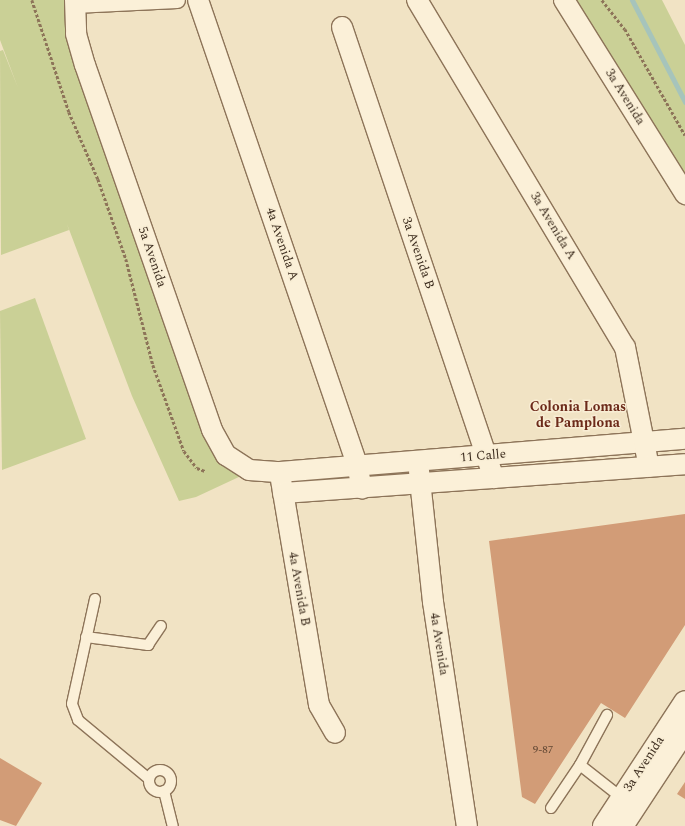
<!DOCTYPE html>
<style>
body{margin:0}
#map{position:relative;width:685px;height:826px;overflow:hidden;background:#f1e3c4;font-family:Spectral,serif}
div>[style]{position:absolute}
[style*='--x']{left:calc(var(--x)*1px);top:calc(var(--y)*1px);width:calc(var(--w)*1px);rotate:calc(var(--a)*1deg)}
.green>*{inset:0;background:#cad096}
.stream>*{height:5px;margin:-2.5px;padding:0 2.5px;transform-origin:2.5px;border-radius:2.5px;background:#a6c4bb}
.building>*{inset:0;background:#d29c77}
.path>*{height:2.5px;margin-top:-1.25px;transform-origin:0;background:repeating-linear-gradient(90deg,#8d7459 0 3px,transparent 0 5px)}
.roads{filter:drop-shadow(1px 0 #8d7459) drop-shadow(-1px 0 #8d7459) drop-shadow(0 1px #8d7459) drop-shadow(0 -1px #8d7459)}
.service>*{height:10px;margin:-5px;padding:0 5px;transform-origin:5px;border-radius:5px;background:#fbf0d8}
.service>.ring{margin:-5px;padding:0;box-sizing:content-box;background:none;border:10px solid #fbf0d8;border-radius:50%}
.pedestrian>*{height:15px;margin:-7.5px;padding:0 7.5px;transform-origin:7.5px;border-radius:7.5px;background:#fbf0d8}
.minor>*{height:20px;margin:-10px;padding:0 10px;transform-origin:10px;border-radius:10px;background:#fbf0d8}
.tertiary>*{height:22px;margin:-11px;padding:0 11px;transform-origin:11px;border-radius:11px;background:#fbf0d8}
span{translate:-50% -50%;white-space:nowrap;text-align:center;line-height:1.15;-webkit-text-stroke:3px #f8edd4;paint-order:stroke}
.number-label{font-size:11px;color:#624834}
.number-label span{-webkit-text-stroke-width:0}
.street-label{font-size:13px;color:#3c2c1e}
.neighbourhood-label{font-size:14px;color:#6c2a1a;font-weight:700}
</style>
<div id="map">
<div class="green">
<i style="clip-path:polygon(0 0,66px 0,65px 11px,77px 67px,241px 476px,196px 497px,179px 501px,132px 396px,67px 224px,69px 230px,1px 255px,0 51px,3px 50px,18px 88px,0 40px)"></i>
<i style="clip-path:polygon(572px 0,662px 0,685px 45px,685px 184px)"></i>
<i style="clip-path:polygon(35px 298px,86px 439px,2px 470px,0 311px)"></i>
</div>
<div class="stream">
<i style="--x:632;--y:0;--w:115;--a:62.5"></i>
</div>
<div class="building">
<i style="clip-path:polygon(685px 514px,685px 625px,625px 718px,601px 703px,535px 804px,522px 797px,489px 541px)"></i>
<i style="clip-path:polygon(0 758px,42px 783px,16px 826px,0 820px)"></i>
<i style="clip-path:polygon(685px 782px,685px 799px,677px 794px)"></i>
</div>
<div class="path">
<i style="--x:32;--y:0;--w:118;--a:71.7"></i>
<i style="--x:69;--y:112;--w:73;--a:66.6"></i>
<i style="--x:98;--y:179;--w:85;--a:70.7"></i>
<i style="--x:126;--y:259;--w:109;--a:75.7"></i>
<i style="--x:153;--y:365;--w:91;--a:70.2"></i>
<i style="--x:184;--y:451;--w:21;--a:53"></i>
<i style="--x:197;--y:468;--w:9;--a:21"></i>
<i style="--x:602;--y:0;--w:37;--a:52"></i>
<i style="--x:625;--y:29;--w:122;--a:60.5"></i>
</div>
<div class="roads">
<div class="service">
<i style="--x:95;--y:599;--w:107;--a:102.4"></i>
<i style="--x:72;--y:704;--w:17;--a:69"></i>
<i style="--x:78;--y:720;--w:92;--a:39.7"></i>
<i style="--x:86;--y:637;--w:63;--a:7.4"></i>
<i style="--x:148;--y:645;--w:23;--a:-56"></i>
<i style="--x:580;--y:765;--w:57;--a:-61.6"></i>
<i class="ring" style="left:149px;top:770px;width:12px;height:12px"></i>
<i style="--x:164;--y:791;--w:36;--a:76"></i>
<i style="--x:551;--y:808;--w:52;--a:-56"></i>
<i style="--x:580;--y:765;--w:53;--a:38.2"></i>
</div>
<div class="pedestrian">
<i style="--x:74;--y:5;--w:103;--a:-2.8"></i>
</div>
<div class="minor">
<i style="--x:75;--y:0;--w:34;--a:88"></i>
<i style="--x:76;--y:34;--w:32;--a:74"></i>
<i style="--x:85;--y:65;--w:386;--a:70.8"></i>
<i style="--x:212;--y:430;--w:29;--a:61"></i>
<i style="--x:226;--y:455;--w:27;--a:33"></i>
<i style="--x:249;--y:470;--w:31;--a:4"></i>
<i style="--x:280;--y:472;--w:406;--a:-4.7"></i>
<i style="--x:198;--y:0;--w:491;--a:71.1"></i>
<i style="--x:357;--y:465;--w:24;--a:78"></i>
<i style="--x:417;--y:0;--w:405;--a:59.1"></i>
<i style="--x:625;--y:347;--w:122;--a:78.7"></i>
<i style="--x:564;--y:0;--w:229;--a:58"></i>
<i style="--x:342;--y:27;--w:476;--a:71.4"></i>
<i style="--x:419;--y:471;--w:132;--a:83.9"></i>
<i style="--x:433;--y:602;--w:227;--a:81.4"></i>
<i style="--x:281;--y:480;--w:228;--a:80.4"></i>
<i style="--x:319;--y:705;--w:32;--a:60"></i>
<i style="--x:283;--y:493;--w:403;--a:-4.1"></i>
</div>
<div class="tertiary">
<i style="--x:604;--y:826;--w:148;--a:-56.8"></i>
<i style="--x:622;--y:826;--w:115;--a:-56.7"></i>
</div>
</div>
<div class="number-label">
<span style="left:543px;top:750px">9-87</span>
</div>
<div class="street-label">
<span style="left:625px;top:97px;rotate:58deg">3a Avenida</span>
<span style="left:553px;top:226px;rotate:59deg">3a Avenida A</span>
<span style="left:282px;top:244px;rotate:71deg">4a Avenida A</span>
<span style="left:418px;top:253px;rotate:71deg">3a Avenida B</span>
<span style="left:152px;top:257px;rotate:71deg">5a Avenida</span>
<span style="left:483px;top:456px;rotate:-5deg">11 Calle</span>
<span style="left:299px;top:589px;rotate:80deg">4a Avenida B</span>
<span style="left:439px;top:644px;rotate:81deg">4a Avenida</span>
<span style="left:644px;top:764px;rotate:-57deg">3a Avenida</span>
</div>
<div class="neighbourhood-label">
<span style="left:578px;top:415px">Colonia Lomas<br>de Pamplona</span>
</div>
</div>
